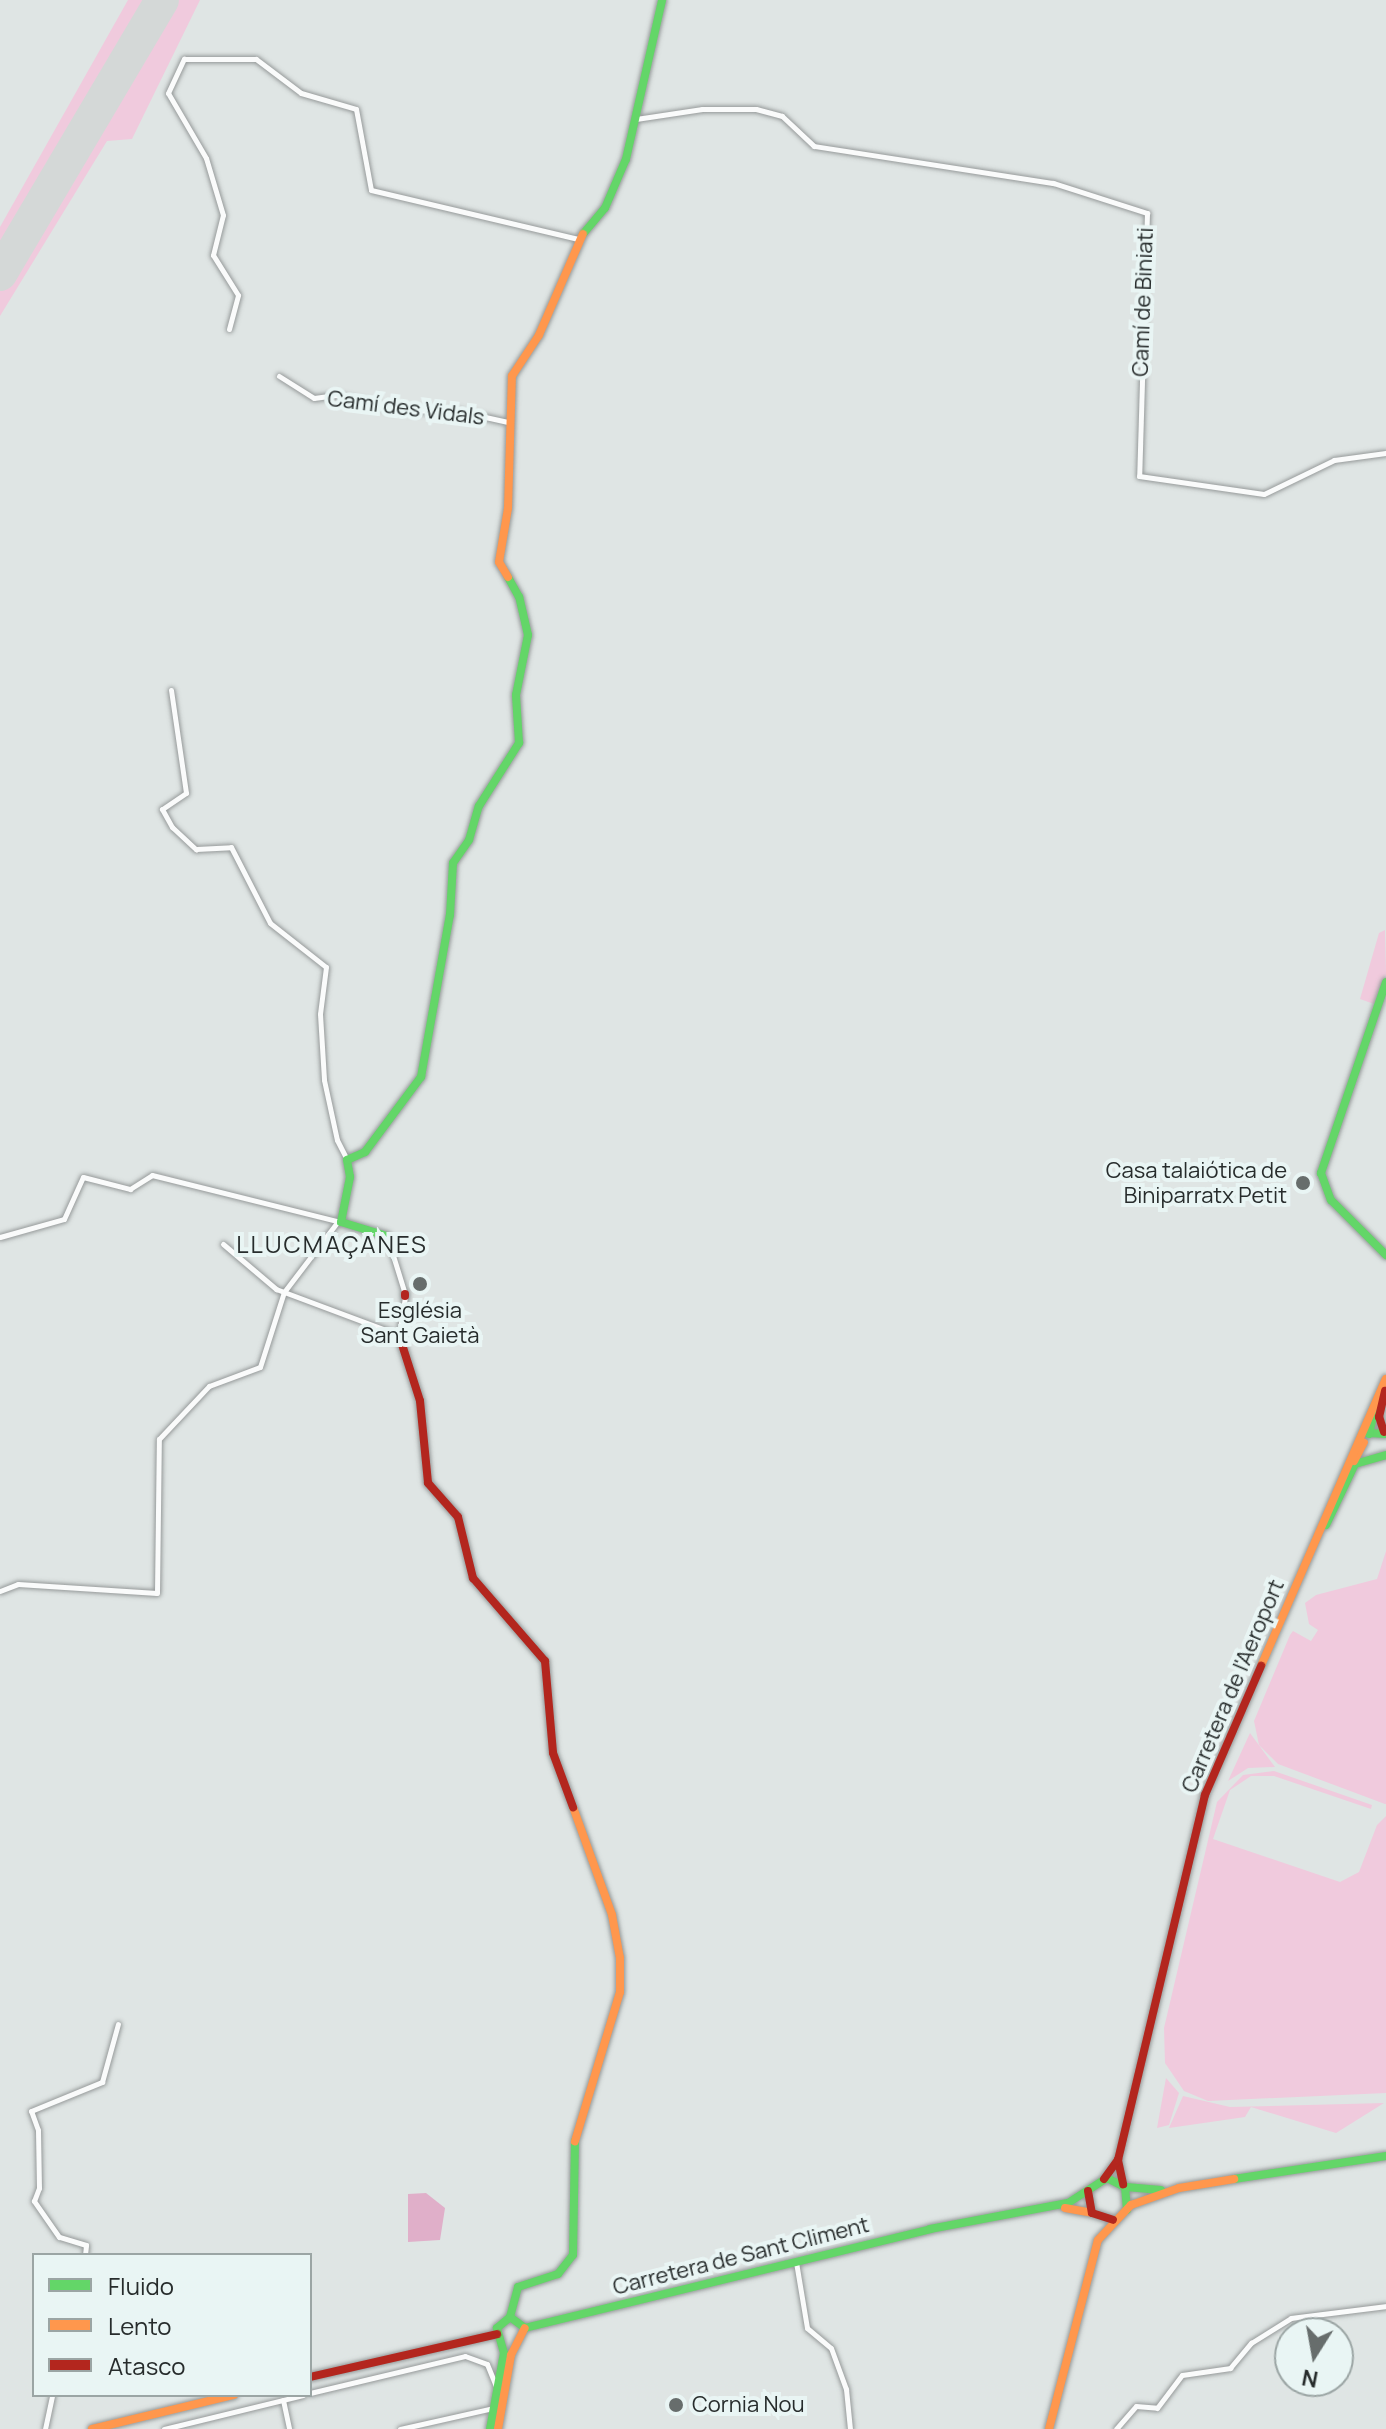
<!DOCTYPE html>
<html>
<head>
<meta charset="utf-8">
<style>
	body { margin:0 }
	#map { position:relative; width:1386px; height:2429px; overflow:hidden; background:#dfe5e4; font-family:Manrope,sans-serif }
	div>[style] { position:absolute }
	.green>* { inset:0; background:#f0cadd }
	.forest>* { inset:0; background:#e0afc9 }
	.runway>* { height:34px; margin:-17px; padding:0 17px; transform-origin:17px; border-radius:17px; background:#d4d8d7 }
	.roads { filter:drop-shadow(0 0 2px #969a9a) drop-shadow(0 0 2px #969a9a) }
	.street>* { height:5px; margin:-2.5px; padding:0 2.5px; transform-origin:2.5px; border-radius:2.5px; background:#fafbfb }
	.fast>* { height:8px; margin:-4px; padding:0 4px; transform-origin:4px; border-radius:4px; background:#63d668 }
	.slow>* { height:8px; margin:-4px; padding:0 4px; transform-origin:4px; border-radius:4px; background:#ff974d }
	.jam>* { height:8px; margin:-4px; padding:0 4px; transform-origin:4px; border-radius:4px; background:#b3261e }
	.dots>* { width:22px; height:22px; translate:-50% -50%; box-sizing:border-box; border:4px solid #e9f5f4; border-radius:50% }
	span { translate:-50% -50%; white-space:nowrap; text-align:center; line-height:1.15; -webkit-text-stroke:8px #e9f5f4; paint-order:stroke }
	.street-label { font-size:22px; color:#272c2c }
	.poi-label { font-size:22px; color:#272c2c }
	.right { translate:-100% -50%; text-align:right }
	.left { translate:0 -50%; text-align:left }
	.neighbourhood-label { font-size:24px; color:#272c2c; letter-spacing:2px }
	.legend { position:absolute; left:32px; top:2253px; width:280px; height:144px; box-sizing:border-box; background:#e9f5f4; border:2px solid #9ba5a4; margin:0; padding:10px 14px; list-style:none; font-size:24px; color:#272c2c }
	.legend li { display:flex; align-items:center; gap:16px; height:40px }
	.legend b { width:40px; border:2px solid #9ba5a4 }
	.north { position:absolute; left:1274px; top:2317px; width:80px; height:80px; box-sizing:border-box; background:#e9f5f4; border:2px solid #9ba5a4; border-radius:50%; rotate:191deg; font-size:22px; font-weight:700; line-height:32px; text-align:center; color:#272c2c }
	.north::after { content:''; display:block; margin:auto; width:28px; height:36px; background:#676d6c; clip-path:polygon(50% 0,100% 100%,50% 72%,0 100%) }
</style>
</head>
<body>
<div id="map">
	<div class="green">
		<i style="clip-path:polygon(128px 0,149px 0,0 254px,0 227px)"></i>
		<i style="clip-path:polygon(171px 0,200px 0,132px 139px,107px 141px,0 316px,0 291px)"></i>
		<i style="clip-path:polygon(1385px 930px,1386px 974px,1374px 1004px,1360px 999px,1379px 933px)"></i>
		<i style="clip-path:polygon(1386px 1551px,1386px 1804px,1385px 1804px,1278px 1764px,1259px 1745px,1254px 1721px,1290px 1635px,1293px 1631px,1311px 1641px,1318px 1630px,1309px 1624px,1305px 1603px,1316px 1595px,1377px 1579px)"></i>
		<i style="clip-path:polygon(1250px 1733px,1275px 1767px,1248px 1768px,1228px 1781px)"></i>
		<i style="clip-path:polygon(1274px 1771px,1372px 1805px,1371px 1809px,1274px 1776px,1251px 1776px,1230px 1790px,1213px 1839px,1340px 1882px,1359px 1872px,1377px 1825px,1386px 1816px,1386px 2093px,1208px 2101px,1184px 2091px,1165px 2063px,1164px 2028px,1217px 1802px,1243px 1775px)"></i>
		<i style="clip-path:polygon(1166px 2078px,1179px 2093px,1169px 2125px,1157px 2128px)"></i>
		<i style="clip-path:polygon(1183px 2096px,1230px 2107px,1384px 2103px,1336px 2133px,1251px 2107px,1245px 2117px,1169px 2128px)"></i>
	</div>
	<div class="forest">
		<i style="clip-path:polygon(426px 2193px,445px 2208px,440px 2240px,408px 2242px,408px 2194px)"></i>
	</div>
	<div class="runway">
		<i style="left:0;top:274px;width:318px;rotate:-59.4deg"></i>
	</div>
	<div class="roads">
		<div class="street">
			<i style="left:636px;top:119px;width:67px;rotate:-8.6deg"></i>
			<i style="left:702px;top:109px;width:54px"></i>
			<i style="left:756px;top:109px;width:27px;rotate:15deg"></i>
			<i style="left:782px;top:116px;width:44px;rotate:43.2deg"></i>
			<i style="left:814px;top:146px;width:242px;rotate:8.8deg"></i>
			<i style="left:1053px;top:183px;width:99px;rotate:17.7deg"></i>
			<i style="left:1147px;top:213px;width:263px;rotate:91.7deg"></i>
			<i style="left:1139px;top:476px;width:126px;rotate:8.2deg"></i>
			<i style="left:1264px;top:494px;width:78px;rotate:-25.9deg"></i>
			<i style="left:1334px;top:460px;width:52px;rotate:-7.7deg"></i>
			<i style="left:229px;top:329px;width:35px;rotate:-75deg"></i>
			<i style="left:238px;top:295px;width:47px;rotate:-122deg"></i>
			<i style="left:213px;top:255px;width:41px;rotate:-76deg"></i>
			<i style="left:223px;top:215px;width:59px;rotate:-106.6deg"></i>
			<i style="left:206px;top:158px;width:75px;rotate:-120.3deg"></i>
			<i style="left:168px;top:93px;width:38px;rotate:-65deg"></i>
			<i style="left:184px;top:59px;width:72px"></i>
			<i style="left:256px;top:59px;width:56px;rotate:37.1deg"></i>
			<i style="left:301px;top:93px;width:57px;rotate:16.2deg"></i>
			<i style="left:356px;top:109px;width:82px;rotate:79.5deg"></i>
			<i style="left:371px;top:190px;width:214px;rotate:13.3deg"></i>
			<i style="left:279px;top:376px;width:41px;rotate:32.2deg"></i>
			<i style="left:314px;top:398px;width:22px;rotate:-8deg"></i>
			<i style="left:336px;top:395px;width:62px;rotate:14deg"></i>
			<i style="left:396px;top:410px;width:62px;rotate:0.9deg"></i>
			<i style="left:458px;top:411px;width:51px;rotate:12.4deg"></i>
			<i style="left:171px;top:690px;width:104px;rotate:81.7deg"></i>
			<i style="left:186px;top:793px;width:29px;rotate:146deg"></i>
			<i style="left:162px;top:809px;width:21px;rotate:61deg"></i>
			<i style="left:172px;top:827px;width:33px;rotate:43deg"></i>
			<i style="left:196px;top:849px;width:35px;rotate:-3deg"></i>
			<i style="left:231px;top:847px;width:85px;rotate:62.8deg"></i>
			<i style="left:270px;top:923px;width:71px;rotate:38.2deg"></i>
			<i style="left:326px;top:967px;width:47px;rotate:97.3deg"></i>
			<i style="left:320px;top:1014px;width:66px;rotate:86.5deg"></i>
			<i style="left:324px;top:1080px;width:61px;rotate:77.8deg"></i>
			<i style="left:337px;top:1140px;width:22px;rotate:63deg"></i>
			<i style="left:387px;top:1236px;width:61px;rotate:72.8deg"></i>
			<i style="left:0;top:1237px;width:66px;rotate:-15.7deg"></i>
			<i style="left:64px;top:1219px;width:46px;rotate:-65.7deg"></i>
			<i style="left:83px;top:1177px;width:49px;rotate:14.3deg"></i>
			<i style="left:130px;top:1189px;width:26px;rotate:-32deg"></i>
			<i style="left:152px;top:1175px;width:194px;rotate:14deg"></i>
			<i style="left:223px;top:1244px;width:70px;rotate:40.3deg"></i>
			<i style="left:276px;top:1289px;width:131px;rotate:20.5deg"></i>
			<i style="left:399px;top:1335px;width:39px;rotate:-81deg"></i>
			<i style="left:0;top:1591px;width:19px;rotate:-21deg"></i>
			<i style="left:18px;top:1584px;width:139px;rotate:3.7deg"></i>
			<i style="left:157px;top:1593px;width:154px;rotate:-89.3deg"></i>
			<i style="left:159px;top:1439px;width:73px;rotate:-46.7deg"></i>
			<i style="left:209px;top:1386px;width:54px;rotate:-20.4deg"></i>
			<i style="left:260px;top:1367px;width:79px;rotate:-72.3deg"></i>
			<i style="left:284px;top:1292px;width:89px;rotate:-52.7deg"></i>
			<i style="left:85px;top:2255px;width:10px;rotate:-84deg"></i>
			<i style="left:86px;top:2245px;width:28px;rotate:-163deg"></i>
			<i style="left:59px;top:2237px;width:44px;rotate:-124.8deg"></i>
			<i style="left:34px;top:2201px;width:14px;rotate:-69deg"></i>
			<i style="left:39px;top:2188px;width:58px;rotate:-91deg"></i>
			<i style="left:38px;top:2130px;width:20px;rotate:-110deg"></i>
			<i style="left:31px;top:2111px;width:77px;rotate:-22.2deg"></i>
			<i style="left:102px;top:2082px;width:60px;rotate:-74.6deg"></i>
			<i style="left:796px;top:2262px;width:67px;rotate:80.5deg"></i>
			<i style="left:807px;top:2328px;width:31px;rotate:40deg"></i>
			<i style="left:831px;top:2348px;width:44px;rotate:69.9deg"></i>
			<i style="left:846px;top:2389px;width:40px;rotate:84.3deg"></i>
			<i style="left:310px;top:2393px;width:159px;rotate:-13.4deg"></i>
			<i style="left:465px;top:2356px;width:23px;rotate:20deg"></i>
			<i style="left:487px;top:2364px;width:24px;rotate:68deg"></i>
			<i style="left:283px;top:2400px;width:30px;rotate:78deg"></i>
			<i style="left:45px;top:2429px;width:35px;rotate:-78deg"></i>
			<i style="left:164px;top:2429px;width:143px;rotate:-13.7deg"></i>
			<i style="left:400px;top:2429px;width:95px;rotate:-12.7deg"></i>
			<i style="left:1116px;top:2429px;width:30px;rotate:-49deg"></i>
			<i style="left:1136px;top:2406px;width:21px;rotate:5deg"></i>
			<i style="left:1157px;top:2408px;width:41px;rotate:-52.9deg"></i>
			<i style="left:1182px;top:2375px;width:49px;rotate:-8.3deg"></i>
			<i style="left:1230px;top:2368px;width:33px;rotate:-50deg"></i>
			<i style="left:1251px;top:2343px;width:47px;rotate:-32deg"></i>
			<i style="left:1291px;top:2318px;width:96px;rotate:-7.2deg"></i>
		</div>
		<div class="fast">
			<i style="left:583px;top:234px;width:34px;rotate:-50deg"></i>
			<i style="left:605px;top:208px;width:53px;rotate:-66.8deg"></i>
			<i style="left:626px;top:159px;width:163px;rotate:-77.2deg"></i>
			<i style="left:1386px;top:982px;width:202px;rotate:108.8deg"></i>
			<i style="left:1321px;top:1173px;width:29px;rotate:70deg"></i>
			<i style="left:1331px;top:1200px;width:78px;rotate:45deg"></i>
			<i style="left:387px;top:1236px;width:48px;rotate:-163.1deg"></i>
			<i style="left:341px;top:1222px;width:46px;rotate:-78.7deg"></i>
			<i style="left:350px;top:1177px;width:17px;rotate:-100deg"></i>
			<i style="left:347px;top:1160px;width:20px;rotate:-24deg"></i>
			<i style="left:365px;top:1152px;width:94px;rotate:-53.3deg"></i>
			<i style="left:421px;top:1077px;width:165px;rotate:-79.9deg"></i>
			<i style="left:450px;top:915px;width:52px;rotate:-86.7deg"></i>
			<i style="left:453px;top:863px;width:28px;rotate:-55deg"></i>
			<i style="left:469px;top:840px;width:35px;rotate:-74deg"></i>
			<i style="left:479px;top:806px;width:75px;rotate:-57.6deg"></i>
			<i style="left:519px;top:743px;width:48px;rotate:-93.6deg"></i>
			<i style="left:516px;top:695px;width:61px;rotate:-78.7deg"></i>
			<i style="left:528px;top:635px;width:39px;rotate:-103deg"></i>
			<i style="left:519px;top:597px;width:23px;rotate:-119deg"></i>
			<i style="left:1369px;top:1433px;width:17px;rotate:3deg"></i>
			<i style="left:1369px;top:1434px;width:23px;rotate:-77deg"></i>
			<i style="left:1326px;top:1525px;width:68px;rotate:-64.6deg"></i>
			<i style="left:1355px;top:1464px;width:32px;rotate:-16deg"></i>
			<i style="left:1234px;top:2179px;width:154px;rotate:-8.6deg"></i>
			<i style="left:1126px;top:2187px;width:35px;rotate:5deg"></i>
			<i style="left:510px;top:2317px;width:31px;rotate:-75deg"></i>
			<i style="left:518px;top:2287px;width:42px;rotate:-18deg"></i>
			<i style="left:558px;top:2274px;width:24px;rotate:-52deg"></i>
			<i style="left:573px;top:2255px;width:114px;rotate:-89deg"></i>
			<i style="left:525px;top:2328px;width:417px;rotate:-13.7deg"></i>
			<i style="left:930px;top:2229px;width:140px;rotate:-10.7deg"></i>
			<i style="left:1068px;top:2203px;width:46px;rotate:-32.7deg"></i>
			<i style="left:1107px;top:2178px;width:20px;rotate:27deg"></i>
			<i style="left:1125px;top:2187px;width:23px;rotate:85deg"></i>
			<i style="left:490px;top:2429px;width:77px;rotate:-79.6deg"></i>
			<i style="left:504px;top:2353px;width:26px;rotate:-106deg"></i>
			<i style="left:497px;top:2328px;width:17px;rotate:-40deg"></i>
			<i style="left:510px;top:2317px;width:19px;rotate:36deg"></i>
		</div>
		<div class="slow">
			<i style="left:508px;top:577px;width:17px;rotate:-121deg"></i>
			<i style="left:499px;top:562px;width:55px;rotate:-80.5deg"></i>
			<i style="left:508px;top:508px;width:132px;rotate:-88.3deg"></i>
			<i style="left:512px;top:376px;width:49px;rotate:-56.6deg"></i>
			<i style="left:539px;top:335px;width:110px;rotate:-66.5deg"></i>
			<i style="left:1354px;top:1461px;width:21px;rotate:-62deg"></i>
			<i style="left:1261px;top:1666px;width:313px;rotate:-66.5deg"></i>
			<i style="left:573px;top:1807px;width:115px;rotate:70.1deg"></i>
			<i style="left:612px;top:1915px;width:44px;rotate:79.5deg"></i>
			<i style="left:620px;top:1958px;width:34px;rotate:90deg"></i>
			<i style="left:620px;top:1992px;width:156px;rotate:106.8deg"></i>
			<i style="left:1065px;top:2208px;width:27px;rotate:10deg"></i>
			<i style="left:92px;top:2429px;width:146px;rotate:-13.5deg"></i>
			<i style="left:498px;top:2429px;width:75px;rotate:-80deg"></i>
			<i style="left:511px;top:2355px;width:30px;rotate:-63deg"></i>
			<i style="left:1049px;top:2429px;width:195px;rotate:-75.5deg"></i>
			<i style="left:1098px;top:2240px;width:48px;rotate:-46.7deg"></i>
			<i style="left:1131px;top:2205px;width:51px;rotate:-19.5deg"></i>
			<i style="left:1179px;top:2188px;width:56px;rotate:-9.3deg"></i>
		</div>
		<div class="jam">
			<i style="left:405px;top:1294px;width:2px;rotate:90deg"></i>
			<i style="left:399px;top:1335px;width:69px;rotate:72.3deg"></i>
			<i style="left:420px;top:1401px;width:82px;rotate:84.4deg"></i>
			<i style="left:428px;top:1483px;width:45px;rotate:48.6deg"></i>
			<i style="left:458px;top:1517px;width:63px;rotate:76.2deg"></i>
			<i style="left:473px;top:1578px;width:110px;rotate:49.1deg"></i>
			<i style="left:545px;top:1661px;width:92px;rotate:85deg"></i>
			<i style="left:553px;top:1753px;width:58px;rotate:69.7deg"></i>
			<i style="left:1384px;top:1432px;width:16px;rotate:-108deg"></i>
			<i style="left:1379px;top:1417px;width:27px;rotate:-77deg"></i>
			<i style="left:1118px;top:2160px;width:25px;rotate:78deg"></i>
			<i style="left:1104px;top:2179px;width:24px;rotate:-54deg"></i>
			<i style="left:1118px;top:2160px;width:375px;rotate:-76.6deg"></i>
			<i style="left:1205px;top:1795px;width:141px;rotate:-66.5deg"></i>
			<i style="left:1088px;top:2191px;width:22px;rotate:80deg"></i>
			<i style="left:1092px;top:2213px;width:22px;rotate:18deg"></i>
			<i style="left:310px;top:2377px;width:192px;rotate:-12.9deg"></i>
		</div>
	</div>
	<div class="dots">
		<i style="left:1303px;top:1183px;background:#676d6c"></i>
		<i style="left:420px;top:1284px;background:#676d6c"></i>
		<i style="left:676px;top:2405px;background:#676d6c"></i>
	</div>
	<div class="street-label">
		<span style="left:1143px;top:302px;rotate:-88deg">Camí de Biniati</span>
		<span style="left:406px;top:408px;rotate:7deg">Camí des Vidals</span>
		<span style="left:1233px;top:1686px;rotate:-67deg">Carretera de l'Aeroport</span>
		<span style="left:741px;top:2256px;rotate:-14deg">Carretera de Sant Climent</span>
	</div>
	<div class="poi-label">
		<span class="right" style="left:1287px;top:1183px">Casa talaiótica de<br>Biniparratx Petit</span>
		<span style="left:420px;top:1323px">Església<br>Sant Gaietà</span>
		<span class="left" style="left:692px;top:2405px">Cornia Nou</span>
	</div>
	<div class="neighbourhood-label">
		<span style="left:332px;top:1244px">LLUCMAÇANES</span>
	</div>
	<ul class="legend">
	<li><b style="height:10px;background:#63d668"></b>Fluido</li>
	<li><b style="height:10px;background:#ff974d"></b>Lento</li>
	<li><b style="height:10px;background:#b3261e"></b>Atasco</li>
	</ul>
	<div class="north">N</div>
</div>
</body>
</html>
